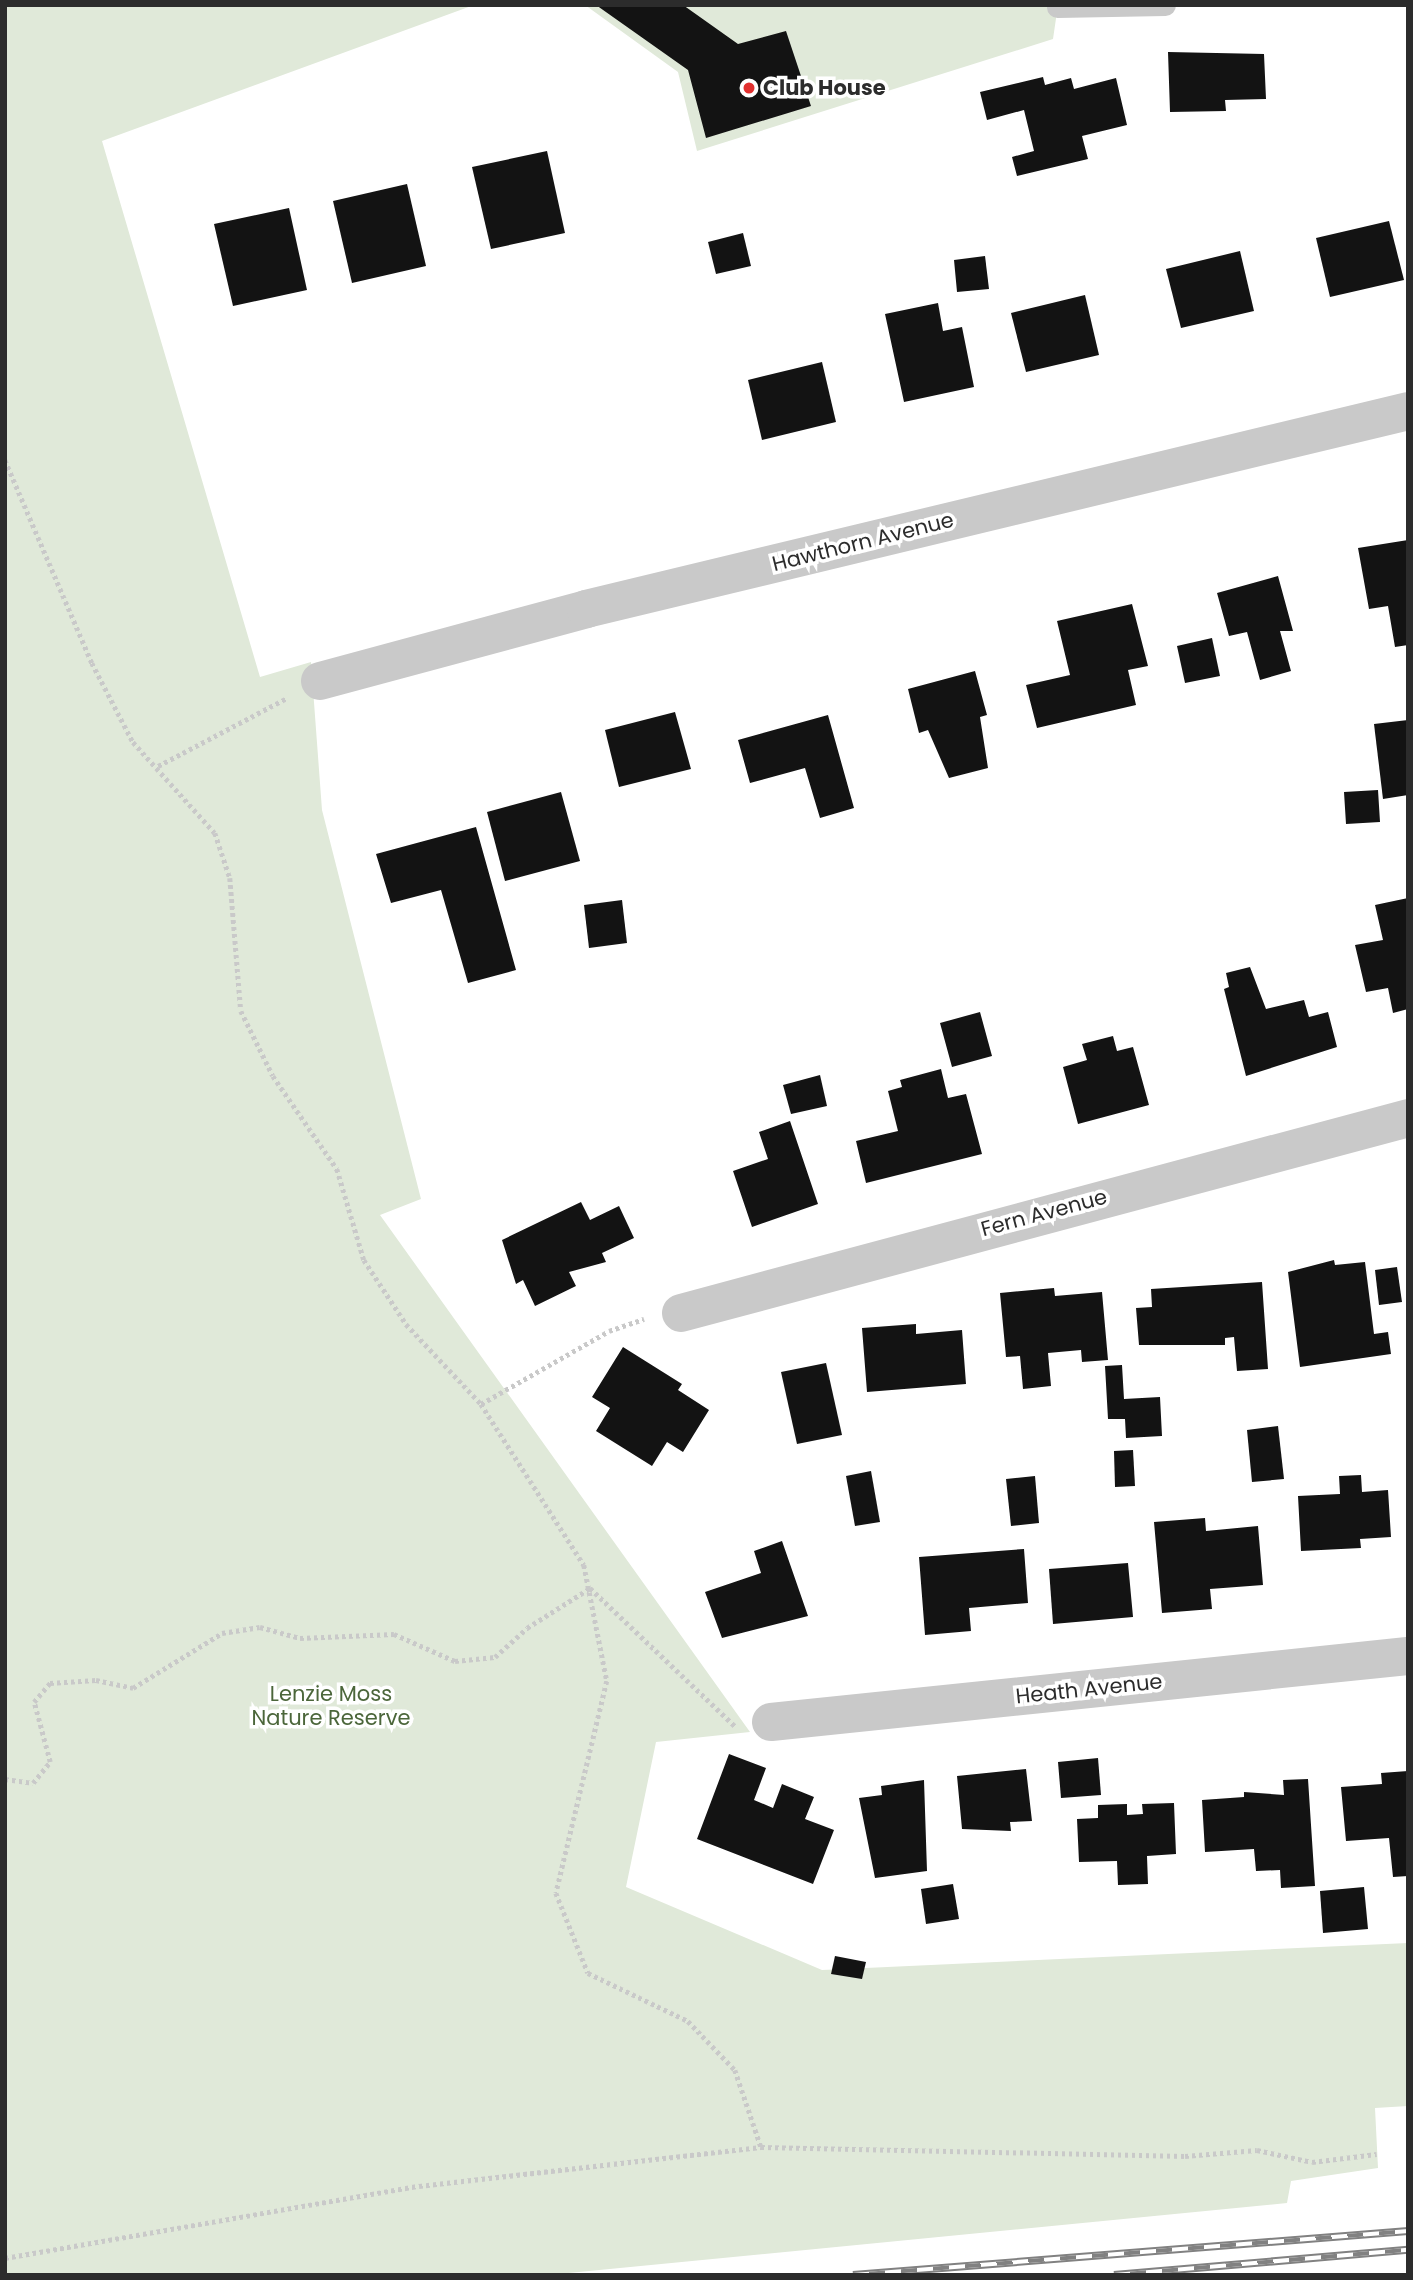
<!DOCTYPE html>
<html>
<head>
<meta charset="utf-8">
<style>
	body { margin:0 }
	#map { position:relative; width:1413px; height:2280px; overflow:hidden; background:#fff; font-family:Poppins,sans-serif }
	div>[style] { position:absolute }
	.green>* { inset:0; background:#e0e9d9 }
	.building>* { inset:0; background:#131313 }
	.path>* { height:4.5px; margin-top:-2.25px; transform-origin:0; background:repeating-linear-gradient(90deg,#c9c9c9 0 3.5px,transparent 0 7px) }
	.service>* { height:21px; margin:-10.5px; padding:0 10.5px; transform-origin:10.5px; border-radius:10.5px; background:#c9c9c9 }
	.minor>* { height:38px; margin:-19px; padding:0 19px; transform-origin:19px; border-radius:19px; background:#c9c9c9 }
	.rail>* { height:8px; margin-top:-4px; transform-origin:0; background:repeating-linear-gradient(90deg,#fff 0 16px,#818181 0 32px); box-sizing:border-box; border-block:2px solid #818181 }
	.dots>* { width:19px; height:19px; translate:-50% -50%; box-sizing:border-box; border:4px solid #fff; border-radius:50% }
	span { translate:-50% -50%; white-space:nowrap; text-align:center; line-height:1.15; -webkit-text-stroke:7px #fff; paint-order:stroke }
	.poi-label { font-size:21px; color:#2c2c2c; font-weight:700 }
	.left { translate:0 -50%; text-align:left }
	.street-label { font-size:21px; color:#2c2c2c }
	.park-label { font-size:21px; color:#4b663a }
	.frame { position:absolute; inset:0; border:7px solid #2c2c2c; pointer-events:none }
</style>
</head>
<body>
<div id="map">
	<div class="green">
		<i style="clip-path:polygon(5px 5px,474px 5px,102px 141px,260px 677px,311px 662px,322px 810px,421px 1199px,380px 1215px,750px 1732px,656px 1742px,626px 1887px,822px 1970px,1408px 1943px,1408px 2106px,1375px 2108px,1378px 2168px,1291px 2181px,1287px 2203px,548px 2275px,5px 2275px)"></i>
		<i style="clip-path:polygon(585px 5px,1058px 5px,1053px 39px,697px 151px,678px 72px)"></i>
	</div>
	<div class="building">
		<i style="clip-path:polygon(596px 5px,683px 5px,738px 44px,786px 31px,811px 106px,706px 138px,688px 70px)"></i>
		<i style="clip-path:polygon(1168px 52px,1264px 54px,1266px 99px,1225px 100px,1226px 111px,1170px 112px)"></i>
		<i style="clip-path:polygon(1043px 77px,1045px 85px,1071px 78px,1074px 89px,1116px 78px,1127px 125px,1082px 136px,1088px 159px,1017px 176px,1012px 157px,1034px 151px,1024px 110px,987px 120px,980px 92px)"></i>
		<i style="clip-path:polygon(547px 151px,565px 233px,491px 249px,472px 167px)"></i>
		<i style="clip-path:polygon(407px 184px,426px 266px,352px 283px,333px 201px)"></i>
		<i style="clip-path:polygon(289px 208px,307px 290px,233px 306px,214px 224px)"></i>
		<i style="clip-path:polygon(1389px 221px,1404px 280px,1330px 297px,1316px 238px)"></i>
		<i style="clip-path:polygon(743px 233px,751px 266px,716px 274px,708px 242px)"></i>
		<i style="clip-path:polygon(1240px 251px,1254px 311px,1181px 328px,1166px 269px)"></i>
		<i style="clip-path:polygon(985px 256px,989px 289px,957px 292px,954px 260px)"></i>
		<i style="clip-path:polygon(1085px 295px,1099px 355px,1026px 372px,1011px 313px)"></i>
		<i style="clip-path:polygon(938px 303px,943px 331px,962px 327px,974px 387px,904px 402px,885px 314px)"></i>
		<i style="clip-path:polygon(822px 362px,836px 422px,762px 440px,748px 380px)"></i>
		<i style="clip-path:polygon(1408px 540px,1408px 645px,1395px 647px,1388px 606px,1369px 609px,1358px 548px)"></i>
		<i style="clip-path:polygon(1278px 576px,1293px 631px,1280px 631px,1291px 671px,1260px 680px,1247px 632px,1229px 636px,1217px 593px)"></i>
		<i style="clip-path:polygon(1132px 604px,1148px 666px,1128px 670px,1136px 705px,1037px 728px,1026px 685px,1070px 675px,1057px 621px)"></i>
		<i style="clip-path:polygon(1212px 638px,1220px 676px,1185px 683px,1177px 646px)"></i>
		<i style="clip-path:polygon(975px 671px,987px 715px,980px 717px,988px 768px,949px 778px,928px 730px,919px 733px,908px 689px)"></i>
		<i style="clip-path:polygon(675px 712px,691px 769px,619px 787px,605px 730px)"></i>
		<i style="clip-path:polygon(828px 715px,854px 808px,820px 818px,805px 768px,750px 783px,738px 740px)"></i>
		<i style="clip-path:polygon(1408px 720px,1408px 795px,1383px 799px,1374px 724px)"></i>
		<i style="clip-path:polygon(1378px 790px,1380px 822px,1346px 824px,1344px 792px)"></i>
		<i style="clip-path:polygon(561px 792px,580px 861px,505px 881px,487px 812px)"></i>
		<i style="clip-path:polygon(476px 827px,516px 970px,468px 983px,441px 890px,391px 903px,376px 854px)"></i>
		<i style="clip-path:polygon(1408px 898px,1408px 1009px,1393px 1013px,1388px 988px,1366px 992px,1355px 945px,1383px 940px,1375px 905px)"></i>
		<i style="clip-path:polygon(622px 900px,627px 943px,589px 948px,584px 905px)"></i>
		<i style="clip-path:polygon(1250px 967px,1266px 1009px,1304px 1000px,1309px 1017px,1328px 1012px,1337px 1047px,1246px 1076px,1224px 989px,1229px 987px,1226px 973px)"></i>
		<i style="clip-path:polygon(980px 1012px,992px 1056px,952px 1067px,940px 1023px)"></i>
		<i style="clip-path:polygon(1113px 1036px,1117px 1051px,1133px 1047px,1149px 1105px,1078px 1124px,1063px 1067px,1087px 1060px,1082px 1044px)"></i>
		<i style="clip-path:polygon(941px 1069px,948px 1098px,966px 1094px,982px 1154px,866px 1183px,856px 1141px,898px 1131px,888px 1091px,902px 1087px,900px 1080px)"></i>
		<i style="clip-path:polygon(820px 1075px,827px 1106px,791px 1114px,783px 1085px)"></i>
		<i style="clip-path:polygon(790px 1121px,818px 1204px,752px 1227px,733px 1171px,768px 1159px,759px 1132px)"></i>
		<i style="clip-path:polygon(581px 1202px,590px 1220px,619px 1206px,634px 1238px,602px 1253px,606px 1262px,569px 1272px,576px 1286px,535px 1306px,523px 1280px,516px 1284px,502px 1240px)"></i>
		<i style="clip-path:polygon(1334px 1260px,1335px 1265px,1365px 1262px,1374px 1334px,1388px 1332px,1391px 1354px,1300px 1367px,1288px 1272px)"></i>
		<i style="clip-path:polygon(1397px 1267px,1402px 1302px,1379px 1305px,1375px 1270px)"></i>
		<i style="clip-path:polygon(1262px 1282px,1268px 1369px,1237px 1371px,1234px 1337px,1225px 1338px,1225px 1345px,1139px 1345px,1136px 1308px,1152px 1307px,1151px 1289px)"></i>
		<i style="clip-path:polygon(1054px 1288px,1055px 1296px,1102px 1292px,1108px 1360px,1082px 1362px,1081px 1350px,1048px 1353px,1051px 1386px,1023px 1389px,1020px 1356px,1006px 1357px,1000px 1293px)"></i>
		<i style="clip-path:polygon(916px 1324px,916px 1334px,962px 1330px,966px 1384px,867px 1392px,862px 1328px)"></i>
		<i style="clip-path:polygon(623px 1347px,682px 1384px,678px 1390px,709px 1410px,683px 1452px,667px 1442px,652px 1466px,596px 1431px,610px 1408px,592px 1397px)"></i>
		<i style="clip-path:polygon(826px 1363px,842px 1435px,797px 1444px,781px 1372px)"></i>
		<i style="clip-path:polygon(1122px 1365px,1124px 1399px,1160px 1397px,1162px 1436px,1126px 1438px,1125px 1419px,1108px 1419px,1105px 1366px)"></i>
		<i style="clip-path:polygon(1278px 1426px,1284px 1479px,1252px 1482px,1247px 1430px)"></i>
		<i style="clip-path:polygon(1133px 1450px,1135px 1486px,1115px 1487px,1114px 1451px)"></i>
		<i style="clip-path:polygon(871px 1471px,880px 1522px,855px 1526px,846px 1476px)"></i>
		<i style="clip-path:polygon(1361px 1475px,1362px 1492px,1388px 1490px,1391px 1537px,1360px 1539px,1361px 1548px,1301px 1551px,1298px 1496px,1340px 1494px,1339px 1476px)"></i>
		<i style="clip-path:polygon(1035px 1476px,1039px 1523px,1011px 1526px,1006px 1479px)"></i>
		<i style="clip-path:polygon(1205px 1518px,1206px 1531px,1258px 1526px,1263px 1585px,1210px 1589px,1212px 1609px,1162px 1613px,1154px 1522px)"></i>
		<i style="clip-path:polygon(782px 1541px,808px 1616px,722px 1638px,705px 1592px,761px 1573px,754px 1551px)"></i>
		<i style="clip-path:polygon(1024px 1549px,1028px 1603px,969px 1608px,971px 1631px,925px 1635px,919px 1557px)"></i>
		<i style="clip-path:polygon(1128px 1563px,1133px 1617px,1053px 1624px,1049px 1569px)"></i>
		<i style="clip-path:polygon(729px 1754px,766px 1768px,754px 1800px,773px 1808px,782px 1784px,814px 1797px,805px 1819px,834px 1830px,813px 1884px,697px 1839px)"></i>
		<i style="clip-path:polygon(1098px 1758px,1101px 1795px,1061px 1798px,1058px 1762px)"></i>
		<i style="clip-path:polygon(1026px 1769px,1032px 1821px,1010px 1822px,1011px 1831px,962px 1829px,957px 1776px)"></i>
		<i style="clip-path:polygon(1408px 1771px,1408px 1876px,1393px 1877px,1389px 1838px,1346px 1841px,1341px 1787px,1382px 1784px,1381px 1773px)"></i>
		<i style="clip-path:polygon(1308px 1779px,1315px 1886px,1281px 1888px,1280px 1870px,1256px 1871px,1254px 1849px,1205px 1852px,1202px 1800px,1244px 1797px,1244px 1792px,1284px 1795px,1283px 1780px)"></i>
		<i style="clip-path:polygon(924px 1780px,927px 1871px,875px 1878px,859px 1798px,882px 1795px,881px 1786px)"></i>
		<i style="clip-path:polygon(1174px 1803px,1176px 1854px,1147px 1856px,1148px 1884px,1118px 1885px,1117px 1861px,1079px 1862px,1077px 1819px,1098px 1818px,1098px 1805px,1127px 1804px,1127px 1815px,1143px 1814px,1142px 1804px)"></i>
		<i style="clip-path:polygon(953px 1884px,959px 1919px,926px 1924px,921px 1889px)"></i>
		<i style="clip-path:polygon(1364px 1887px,1368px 1929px,1323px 1933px,1320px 1891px)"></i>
		<i style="clip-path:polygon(835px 1956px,866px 1962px,862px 1979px,831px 1974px)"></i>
	</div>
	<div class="path">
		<i style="left:5px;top:460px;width:221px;rotate:66.8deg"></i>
		<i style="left:92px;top:663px;width:89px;rotate:62.6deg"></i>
		<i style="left:133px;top:742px;width:122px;rotate:48deg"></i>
		<i style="left:215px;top:833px;width:47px;rotate:71.6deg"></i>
		<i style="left:230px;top:878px;width:133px;rotate:85.3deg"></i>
		<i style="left:241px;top:1011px;width:72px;rotate:63.8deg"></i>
		<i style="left:273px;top:1076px;width:113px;rotate:55.5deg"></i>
		<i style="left:337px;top:1169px;width:95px;rotate:73.5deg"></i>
		<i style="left:364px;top:1260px;width:77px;rotate:56.7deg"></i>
		<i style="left:406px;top:1324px;width:110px;rotate:46.8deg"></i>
		<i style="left:481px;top:1404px;width:191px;rotate:57.4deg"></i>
		<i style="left:584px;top:1565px;width:118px;rotate:78.8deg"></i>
		<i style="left:607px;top:1681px;width:218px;rotate:103.5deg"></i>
		<i style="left:556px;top:1893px;width:86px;rotate:68.2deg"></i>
		<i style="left:588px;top:1973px;width:111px;rotate:25.6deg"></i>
		<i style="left:688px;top:2021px;width:68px;rotate:46.2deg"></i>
		<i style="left:735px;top:2070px;width:81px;rotate:71.3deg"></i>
		<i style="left:158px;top:766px;width:146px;rotate:-27.8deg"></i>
		<i style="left:481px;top:1404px;width:147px;rotate:-29.7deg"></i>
		<i style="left:609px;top:1331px;width:37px;rotate:-19deg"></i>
		<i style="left:5px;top:1779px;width:28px;rotate:8deg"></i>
		<i style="left:33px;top:1783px;width:27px;rotate:-51deg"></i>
		<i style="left:50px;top:1762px;width:62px;rotate:-104.9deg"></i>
		<i style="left:34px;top:1702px;width:25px;rotate:-50deg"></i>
		<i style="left:50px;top:1683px;width:46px;rotate:-3.7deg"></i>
		<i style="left:96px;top:1680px;width:38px;rotate:12deg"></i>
		<i style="left:133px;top:1688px;width:105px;rotate:-31.7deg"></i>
		<i style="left:222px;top:1633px;width:38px;rotate:-9deg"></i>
		<i style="left:260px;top:1627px;width:41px;rotate:15.4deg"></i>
		<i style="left:300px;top:1638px;width:94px;rotate:-2.4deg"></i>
		<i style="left:394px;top:1634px;width:67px;rotate:23.9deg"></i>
		<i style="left:455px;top:1661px;width:40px;rotate:-5.7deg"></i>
		<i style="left:495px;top:1657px;width:43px;rotate:-42.2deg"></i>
		<i style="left:527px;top:1628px;width:75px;rotate:-32.4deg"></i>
		<i style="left:590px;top:1588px;width:200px;rotate:43.6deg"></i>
		<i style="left:5px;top:2258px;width:420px;rotate:-9.9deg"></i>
		<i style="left:419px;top:2186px;width:344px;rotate:-6.5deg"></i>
		<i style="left:761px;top:2147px;width:424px;rotate:1.2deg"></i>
		<i style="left:1185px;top:2156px;width:72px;rotate:-4.8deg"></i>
		<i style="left:1257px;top:2150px;width:56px;rotate:12.3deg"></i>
		<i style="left:1312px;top:2162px;width:65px;rotate:-7deg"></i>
	</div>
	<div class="service">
		<i style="left:1057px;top:7px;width:108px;rotate:-1.1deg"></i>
	</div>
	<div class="minor">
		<i style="left:320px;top:681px;width:276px;rotate:-15.1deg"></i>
		<i style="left:586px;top:609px;width:846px;rotate:-13.54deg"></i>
		<i style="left:681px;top:1313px;width:753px;rotate:-15.01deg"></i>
		<i style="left:771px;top:1722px;width:640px;rotate:-5.92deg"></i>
	</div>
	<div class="rail">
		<i style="left:853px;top:2275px;width:557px;rotate:-4.53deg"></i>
		<i style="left:1114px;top:2275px;width:295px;rotate:-4.9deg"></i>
	</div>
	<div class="dots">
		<i style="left:749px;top:88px;background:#e1302f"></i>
	</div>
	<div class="poi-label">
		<span class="left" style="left:763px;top:88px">Club House</span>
	</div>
	<div class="street-label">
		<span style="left:863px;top:542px;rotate:-14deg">Hawthorn Avenue</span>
		<span style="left:1044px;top:1213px;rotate:-15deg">Fern Avenue</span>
		<span style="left:1089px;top:1689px;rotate:-6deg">Heath Avenue</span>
	</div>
	<div class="park-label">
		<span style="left:331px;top:1706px">Lenzie Moss<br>Nature Reserve</span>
	</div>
	<div class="frame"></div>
</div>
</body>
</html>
